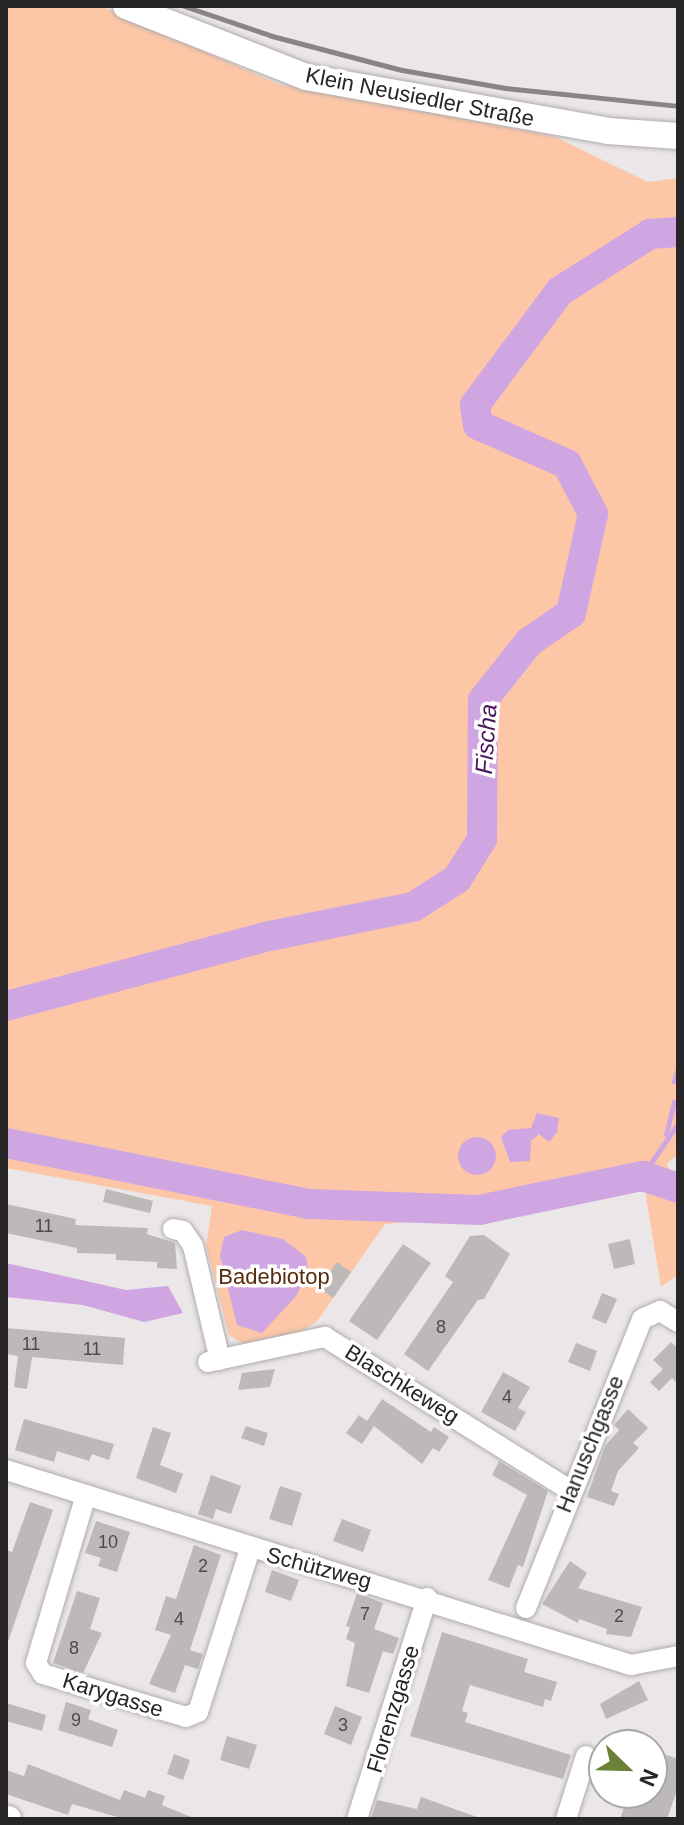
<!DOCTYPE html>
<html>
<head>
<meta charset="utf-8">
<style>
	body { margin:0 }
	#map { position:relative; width:684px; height:1825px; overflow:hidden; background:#ebe6e7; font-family:Arial,sans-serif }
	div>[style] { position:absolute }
	.green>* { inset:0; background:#fdc7a7 }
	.water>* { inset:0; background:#cfa6e2 }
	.round { border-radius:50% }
	.stream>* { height:5px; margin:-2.5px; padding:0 2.5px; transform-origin:2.5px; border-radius:2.5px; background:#cfa6e2 }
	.river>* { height:30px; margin:-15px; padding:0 15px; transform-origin:15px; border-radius:15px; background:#cfa6e2 }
	.building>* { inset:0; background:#beb9b9 }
	.roads { filter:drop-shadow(0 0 2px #b0acad) drop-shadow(0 0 2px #b0acad) }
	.minor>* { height:20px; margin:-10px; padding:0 10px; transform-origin:10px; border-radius:10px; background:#fff }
	.major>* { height:26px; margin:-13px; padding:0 13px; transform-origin:13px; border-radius:13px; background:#fff }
	.rail>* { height:5px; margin:-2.5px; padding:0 2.5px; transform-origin:2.5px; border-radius:2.5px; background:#898586 }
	span { translate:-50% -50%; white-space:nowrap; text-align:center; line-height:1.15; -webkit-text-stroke:7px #fff; paint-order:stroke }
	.number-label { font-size:18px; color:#4d4a4a }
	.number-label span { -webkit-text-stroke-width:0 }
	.street-label { font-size:22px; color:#272525 }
	.park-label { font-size:22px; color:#572c0f }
	.water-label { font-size:24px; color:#48155b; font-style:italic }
	.frame { position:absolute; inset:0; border:8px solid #272525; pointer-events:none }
	.north { position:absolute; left:588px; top:1729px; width:80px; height:80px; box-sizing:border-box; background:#fff; border:2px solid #a9a8a8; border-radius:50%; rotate:113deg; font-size:22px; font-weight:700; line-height:32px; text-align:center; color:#272525 }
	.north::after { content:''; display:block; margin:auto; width:28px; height:36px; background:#698235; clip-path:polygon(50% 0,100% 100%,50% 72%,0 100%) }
</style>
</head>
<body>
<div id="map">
	<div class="green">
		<i style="clip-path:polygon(6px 6px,101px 6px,278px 84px,553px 136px,648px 182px,678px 178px,678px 1155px,667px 1163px,678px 1199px,678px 1275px,661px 1287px,644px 1185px,469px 1218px,385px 1224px,318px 1320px,298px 1335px,245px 1345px,229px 1335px,206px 1246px,212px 1206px,6px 1168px)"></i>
	</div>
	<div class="water">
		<i style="clip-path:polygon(537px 1113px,559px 1118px,557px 1132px,549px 1142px,539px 1134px,531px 1141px,530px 1161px,510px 1162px,501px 1137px,508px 1130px,531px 1128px)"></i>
		<i class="round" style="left:458px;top:1137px;width:38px;height:38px"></i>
		<i style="clip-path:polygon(242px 1230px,283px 1239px,306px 1257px,308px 1270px,297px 1295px,262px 1333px,237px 1325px,220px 1256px,224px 1237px)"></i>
		<i style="clip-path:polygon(6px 1263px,126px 1290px,168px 1286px,183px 1313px,144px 1322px,83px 1305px,6px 1297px)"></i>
	</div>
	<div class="stream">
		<i style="left:674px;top:1081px;width:13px;rotate:-72deg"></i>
		<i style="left:666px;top:1134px;width:33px;rotate:-76deg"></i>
		<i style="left:642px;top:1176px;width:64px;rotate:-55.8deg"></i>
	</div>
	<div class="river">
		<i style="left:6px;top:1006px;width:273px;rotate:-14.9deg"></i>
		<i style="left:270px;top:936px;width:146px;rotate:-11.5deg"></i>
		<i style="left:413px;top:907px;width:52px;rotate:-32.5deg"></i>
		<i style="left:457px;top:879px;width:47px;rotate:-58deg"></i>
		<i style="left:482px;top:839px;width:139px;rotate:-89.6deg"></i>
		<i style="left:483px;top:700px;width:74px;rotate:-51.6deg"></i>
		<i style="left:529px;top:642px;width:51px;rotate:-34.6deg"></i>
		<i style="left:571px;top:613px;width:101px;rotate:-77.5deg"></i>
		<i style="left:593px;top:514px;width:56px;rotate:-117.5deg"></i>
		<i style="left:567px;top:464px;width:97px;rotate:-156.3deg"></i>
		<i style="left:478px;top:425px;width:20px;rotate:-99deg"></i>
		<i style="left:475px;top:405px;width:142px;rotate:-53.3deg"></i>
		<i style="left:560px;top:291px;width:107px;rotate:-32.3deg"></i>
		<i style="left:650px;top:234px;width:28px;rotate:-4deg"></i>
		<i style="left:6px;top:1143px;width:309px;rotate:11.4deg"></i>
		<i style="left:309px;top:1204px;width:170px;rotate:2deg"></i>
		<i style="left:479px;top:1210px;width:167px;rotate:-11.8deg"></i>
		<i style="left:642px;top:1176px;width:38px;rotate:18deg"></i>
	</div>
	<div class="building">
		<i style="clip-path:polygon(106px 1189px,153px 1201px,150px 1213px,103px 1202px)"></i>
		<i style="clip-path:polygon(6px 1204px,76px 1219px,75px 1225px,148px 1228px,147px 1234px,175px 1243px,177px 1269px,157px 1268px,157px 1262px,116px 1260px,116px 1254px,77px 1253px,77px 1248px,6px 1233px)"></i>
		<i style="clip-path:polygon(484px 1235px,510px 1254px,484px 1299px,478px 1300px,428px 1371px,404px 1354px,453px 1282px,445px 1276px,470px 1236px)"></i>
		<i style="clip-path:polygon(630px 1239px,635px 1264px,614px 1269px,608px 1244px)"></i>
		<i style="clip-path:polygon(403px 1244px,431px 1263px,377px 1340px,349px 1321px)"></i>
		<i style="clip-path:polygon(337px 1262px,351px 1272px,333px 1298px,319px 1288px)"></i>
		<i style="clip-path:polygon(602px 1293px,617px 1299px,606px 1324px,592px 1318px)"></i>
		<i style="clip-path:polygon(6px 1328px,125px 1338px,123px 1365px,32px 1357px,27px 1389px,14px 1387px,18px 1356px,6px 1354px)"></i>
		<i style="clip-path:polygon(671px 1342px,678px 1348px,678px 1384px,672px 1378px,659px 1391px,650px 1382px,663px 1369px,653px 1360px)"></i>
		<i style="clip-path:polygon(576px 1343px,597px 1351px,590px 1371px,568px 1362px)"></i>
		<i style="clip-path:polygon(275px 1369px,270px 1387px,238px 1390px,242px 1373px)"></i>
		<i style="clip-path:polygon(503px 1372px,530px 1387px,518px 1408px,526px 1412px,515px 1431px,481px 1412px)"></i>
		<i style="clip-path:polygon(382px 1399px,431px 1432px,434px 1427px,449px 1437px,439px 1452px,433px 1448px,422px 1464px,374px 1426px,362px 1444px,346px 1433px,359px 1415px,367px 1421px)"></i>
		<i style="clip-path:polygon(628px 1409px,648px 1428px,633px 1443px,639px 1448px,618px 1471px,611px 1491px,619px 1494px,614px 1506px,587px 1497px,605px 1446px,619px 1430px,614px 1425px)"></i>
		<i style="clip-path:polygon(24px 1419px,114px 1444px,109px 1460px,92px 1454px,89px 1461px,57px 1451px,54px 1462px,15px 1450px)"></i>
		<i style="clip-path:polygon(246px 1426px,268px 1433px,264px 1446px,241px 1438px)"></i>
		<i style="clip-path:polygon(153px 1427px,171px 1433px,160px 1465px,183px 1474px,176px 1493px,136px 1478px)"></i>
		<i style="clip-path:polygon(499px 1461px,548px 1491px,523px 1567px,518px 1565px,509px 1588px,488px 1580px,527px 1495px,492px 1475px)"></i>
		<i style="clip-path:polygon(211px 1475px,241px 1486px,231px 1514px,216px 1509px,213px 1519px,198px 1514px)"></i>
		<i style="clip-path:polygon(280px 1486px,302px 1493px,292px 1526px,269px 1519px)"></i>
		<i style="clip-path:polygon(30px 1502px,53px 1510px,8px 1642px,6px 1550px,12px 1552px)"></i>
		<i style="clip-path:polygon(342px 1519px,371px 1530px,363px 1552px,333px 1541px)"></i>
		<i style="clip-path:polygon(96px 1521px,130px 1532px,117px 1572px,98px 1566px,101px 1558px,85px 1553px)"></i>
		<i style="clip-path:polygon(194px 1545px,221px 1555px,190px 1650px,203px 1654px,198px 1669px,185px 1665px,175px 1693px,149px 1684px,171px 1635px,155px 1630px,166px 1596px,176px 1599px)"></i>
		<i style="clip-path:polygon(570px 1561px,587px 1573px,578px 1588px,642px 1607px,631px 1637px,606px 1634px,607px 1629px,579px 1619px,578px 1623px,542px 1604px)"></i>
		<i style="clip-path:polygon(272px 1570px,299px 1580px,291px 1601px,265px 1592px)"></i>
		<i style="clip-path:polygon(77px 1591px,100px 1598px,90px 1629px,102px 1633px,83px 1673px,53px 1663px)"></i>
		<i style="clip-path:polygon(357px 1593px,383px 1603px,374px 1629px,399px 1638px,393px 1654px,383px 1651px,369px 1693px,346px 1686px,355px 1643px,346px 1639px,350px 1627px,346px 1626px)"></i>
		<i style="clip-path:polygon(442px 1632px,528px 1659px,524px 1672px,557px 1682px,551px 1701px,545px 1699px,543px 1707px,470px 1685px,462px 1711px,468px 1713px,465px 1722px,571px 1755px,563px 1779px,410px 1736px)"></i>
		<i style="clip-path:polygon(639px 1681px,648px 1700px,606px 1719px,600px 1704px)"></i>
		<i style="clip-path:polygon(66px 1702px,91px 1710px,88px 1719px,118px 1730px,112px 1747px,58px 1730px)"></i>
		<i style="clip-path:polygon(6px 1703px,46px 1715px,42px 1731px,6px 1721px)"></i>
		<i style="clip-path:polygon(335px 1706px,362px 1717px,351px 1745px,324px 1734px)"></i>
		<i style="clip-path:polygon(227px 1736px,257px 1745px,249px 1769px,220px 1760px)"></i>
		<i style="clip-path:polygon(652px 1750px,678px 1759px,678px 1787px,667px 1819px,620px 1819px,629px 1793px,652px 1793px)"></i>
		<i style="clip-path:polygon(174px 1754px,190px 1760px,183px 1780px,167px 1774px)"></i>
		<i style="clip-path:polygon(28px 1764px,120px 1800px,124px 1790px,145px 1798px,148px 1790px,165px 1796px,162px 1805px,196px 1819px,124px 1819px,72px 1804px,68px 1815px,6px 1794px,6px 1770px,24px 1776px)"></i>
		<i style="clip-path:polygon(421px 1797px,477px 1817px,477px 1819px,371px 1819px,377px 1800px,417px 1809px)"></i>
	</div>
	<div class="roads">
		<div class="minor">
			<i style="left:173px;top:1229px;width:10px;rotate:11deg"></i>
			<i style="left:183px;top:1231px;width:18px;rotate:56deg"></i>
			<i style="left:193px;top:1246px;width:117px;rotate:76.7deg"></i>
			<i style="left:208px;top:1362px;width:120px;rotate:-12.1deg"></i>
			<i style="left:325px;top:1337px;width:289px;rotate:32deg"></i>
			<i style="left:6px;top:1470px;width:655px;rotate:17.33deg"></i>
			<i style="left:631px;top:1665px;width:48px;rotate:-10.8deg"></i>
			<i style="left:86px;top:1495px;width:175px;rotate:106.6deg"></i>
			<i style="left:36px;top:1663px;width:13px;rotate:58deg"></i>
			<i style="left:43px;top:1674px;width:149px;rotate:16.7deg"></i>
			<i style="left:186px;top:1717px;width:13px;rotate:-23deg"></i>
			<i style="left:198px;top:1712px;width:171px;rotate:-72.3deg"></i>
			<i style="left:526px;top:1608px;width:311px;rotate:-68.1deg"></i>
			<i style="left:642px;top:1319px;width:20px;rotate:-24deg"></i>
			<i style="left:660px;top:1311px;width:21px;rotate:31deg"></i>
			<i style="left:357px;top:1819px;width:232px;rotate:-72.4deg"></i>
			<i style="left:566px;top:1819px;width:66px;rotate:-72.4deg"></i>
		</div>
		<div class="major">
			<i style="left:126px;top:6px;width:193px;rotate:21.5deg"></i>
			<i style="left:306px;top:77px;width:307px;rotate:10.1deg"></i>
			<i style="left:608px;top:131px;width:70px;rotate:4.1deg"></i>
			<i style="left:6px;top:1819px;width:2px"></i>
		</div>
	</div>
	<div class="rail">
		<i style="left:184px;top:6px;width:93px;rotate:18.8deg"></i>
		<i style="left:272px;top:36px;width:134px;rotate:14.7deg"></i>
		<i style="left:402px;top:70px;width:105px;rotate:9.9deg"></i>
		<i style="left:505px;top:88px;width:174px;rotate:5.9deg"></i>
	</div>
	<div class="number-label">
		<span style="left:44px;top:1226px">11</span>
		<span style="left:441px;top:1327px">8</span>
		<span style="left:31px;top:1344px">11</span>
		<span style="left:92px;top:1349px">11</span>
		<span style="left:507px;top:1397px">4</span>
		<span style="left:108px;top:1542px">10</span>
		<span style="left:203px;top:1566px">2</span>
		<span style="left:365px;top:1614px">7</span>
		<span style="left:619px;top:1616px">2</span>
		<span style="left:179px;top:1619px">4</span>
		<span style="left:74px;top:1648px">8</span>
		<span style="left:76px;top:1720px">9</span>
		<span style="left:343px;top:1725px">3</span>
	</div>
	<div class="street-label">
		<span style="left:420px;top:97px;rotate:11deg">Klein Neusiedler Straße</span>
		<span style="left:402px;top:1384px;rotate:32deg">Blaschkeweg</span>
		<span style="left:590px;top:1444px;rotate:-68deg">Hanuschgasse</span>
		<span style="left:319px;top:1568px;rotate:15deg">Schützweg</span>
		<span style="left:113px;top:1695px;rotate:17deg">Karygasse</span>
		<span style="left:393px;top:1709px;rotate:-73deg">Florenzgasse</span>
	</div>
	<div class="park-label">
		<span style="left:274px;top:1277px">Badebiotop</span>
	</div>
	<div class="water-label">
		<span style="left:486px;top:739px;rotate:-86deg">Fischa</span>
	</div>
	<div class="frame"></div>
	<div class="north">N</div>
</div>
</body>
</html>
